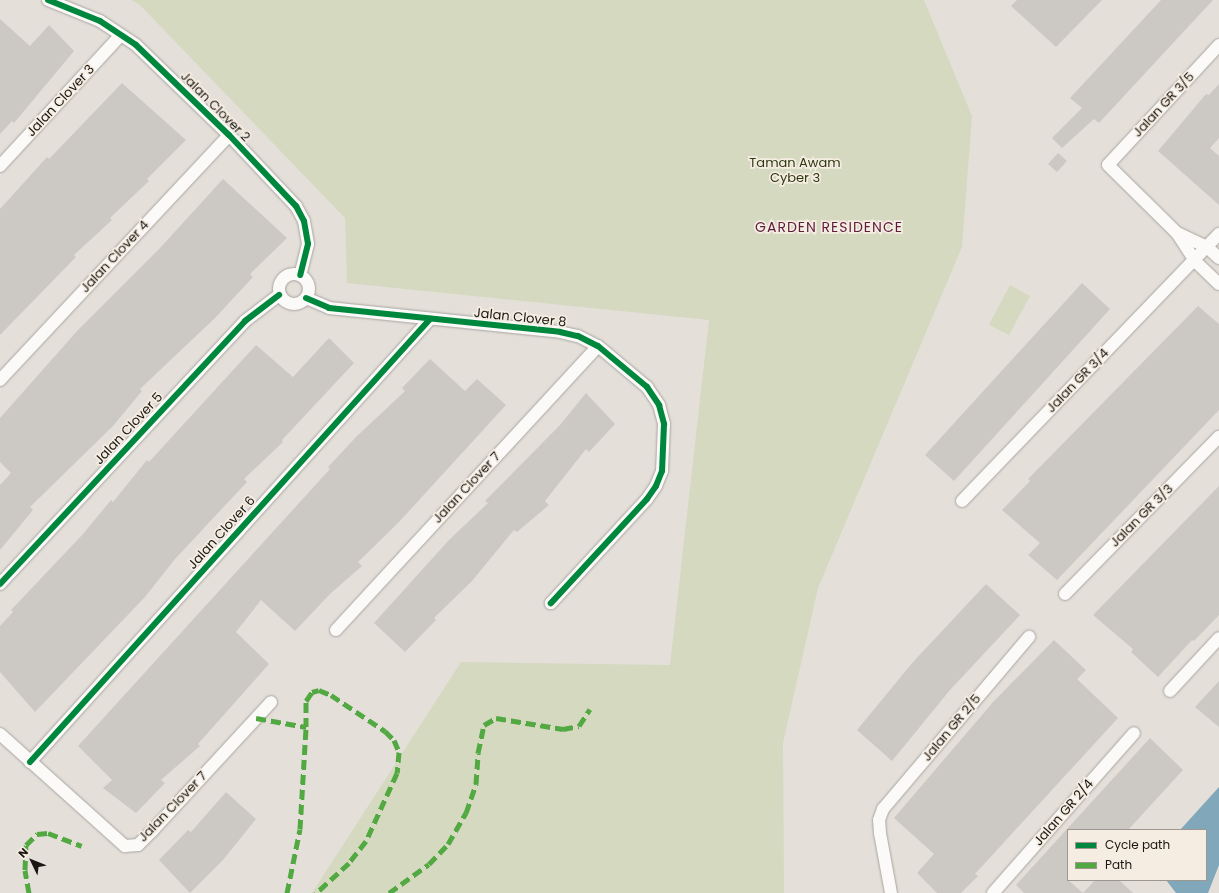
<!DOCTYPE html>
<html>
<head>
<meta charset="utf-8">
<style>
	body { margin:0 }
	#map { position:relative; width:1219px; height:893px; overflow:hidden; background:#e4dfd9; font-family:Poppins,sans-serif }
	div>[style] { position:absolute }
	.green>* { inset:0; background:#d5d9c0 }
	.water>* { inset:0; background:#81a8ba }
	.building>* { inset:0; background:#ccc9c4 }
	.roads { filter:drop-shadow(0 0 1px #a9a5a0) drop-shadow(0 0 1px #a9a5a0) }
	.street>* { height:12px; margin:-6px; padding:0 6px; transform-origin:6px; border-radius:6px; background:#fbfaf9 }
	.street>.ring { margin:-6px; padding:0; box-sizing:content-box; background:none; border:12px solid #fbfaf9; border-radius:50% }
	.quiet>* { height:5px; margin-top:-2.5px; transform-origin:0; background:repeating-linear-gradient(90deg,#52a942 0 10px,transparent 0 15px) }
	.cycleway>* { height:6px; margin:-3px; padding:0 3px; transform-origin:3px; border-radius:3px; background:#00873e }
	span { translate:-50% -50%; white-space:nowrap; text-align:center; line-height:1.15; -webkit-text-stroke:3.5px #f5ede2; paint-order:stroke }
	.street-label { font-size:13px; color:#1a1713 }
	.park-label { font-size:13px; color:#2f3810 }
	.neighbourhood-label { font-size:14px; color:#5e1d3b; letter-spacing:1px }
	.legend { position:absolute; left:1067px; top:829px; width:140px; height:52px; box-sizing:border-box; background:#f5ede2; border:1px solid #9d978f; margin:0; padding:5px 7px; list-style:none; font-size:12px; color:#1a1713 }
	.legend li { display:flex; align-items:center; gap:8px; height:20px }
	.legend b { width:20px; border:1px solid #9d978f }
	.north { position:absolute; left:12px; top:841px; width:40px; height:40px; -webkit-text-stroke:3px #f5ede2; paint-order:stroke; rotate:313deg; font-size:11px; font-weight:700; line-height:16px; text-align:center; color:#1a1713 }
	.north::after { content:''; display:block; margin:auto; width:14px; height:18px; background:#1a1713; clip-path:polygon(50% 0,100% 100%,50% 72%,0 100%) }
</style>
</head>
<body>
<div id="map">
	<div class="green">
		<i style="clip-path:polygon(131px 0,924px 0,972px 116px,962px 247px,818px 588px,783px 743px,784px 893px,312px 893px,461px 662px,670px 665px,709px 320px,347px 283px,345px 218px,139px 4px)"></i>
		<i style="clip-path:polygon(1010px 285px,1030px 296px,1009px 335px,989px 325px)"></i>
	</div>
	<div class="water">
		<i style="clip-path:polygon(1219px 787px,1219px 865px,1208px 893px,1176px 893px,1166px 880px,1206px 880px,1206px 830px,1180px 830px)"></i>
	</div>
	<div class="building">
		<i style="clip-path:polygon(1017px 0,1102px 0,1056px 47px,1011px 6px)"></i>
		<i style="clip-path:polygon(1161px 0,1213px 0,1099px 123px,1094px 119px,1062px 148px,1052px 138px,1082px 108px,1070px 98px)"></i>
		<i style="clip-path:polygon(0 19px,30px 46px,49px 25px,74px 51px,14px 123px,12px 121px,0 134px)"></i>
		<i style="clip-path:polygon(122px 83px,186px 140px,147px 179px,149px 181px,110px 218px,112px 220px,74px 255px,76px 257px,0 335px,0 209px,47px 157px,49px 159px)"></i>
		<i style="clip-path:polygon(1219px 84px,1219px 138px,1210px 148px,1219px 156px,1219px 205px,1158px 151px,1206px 94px,1209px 95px)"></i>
		<i style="clip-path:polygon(1058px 153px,1067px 161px,1057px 172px,1048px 164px)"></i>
		<i style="clip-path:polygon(223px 179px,287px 238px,250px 274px,253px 277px,215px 318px,140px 389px,142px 391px,113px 426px,30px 507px,33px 510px,0 550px,0 485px,11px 473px,0 462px,0 418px,78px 330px,160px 248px)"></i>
		<i style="clip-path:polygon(1082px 283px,1110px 309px,954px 481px,925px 455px)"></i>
		<i style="clip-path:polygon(1198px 306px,1219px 324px,1219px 410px,1057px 580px,1028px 555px,1040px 543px,1002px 510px,1030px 481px,1028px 479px)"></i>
		<i style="clip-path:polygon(329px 338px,354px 363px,282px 440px,283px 442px,244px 479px,247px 482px,175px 559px,145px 597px,35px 712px,0 672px,0 626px,13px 612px,11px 610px,83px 534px,111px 500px,113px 502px,147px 460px,149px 462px,256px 345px,293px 377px)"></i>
		<i style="clip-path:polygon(430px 359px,465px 391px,477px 379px,506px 405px,399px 522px,358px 562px,362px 566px,331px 593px,295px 631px,261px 600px,236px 632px,269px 664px,198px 744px,200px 746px,161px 780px,165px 783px,136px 813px,103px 788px,112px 780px,78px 746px,330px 469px,328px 467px,356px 437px,405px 391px,402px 388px)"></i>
		<i style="clip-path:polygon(586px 393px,615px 424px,589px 452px,586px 449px,545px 501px,549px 505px,517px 532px,514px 530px,472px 581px,434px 618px,436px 620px,405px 652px,374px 623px,449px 540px,488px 503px,485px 501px,560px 425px)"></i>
		<i style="clip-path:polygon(1219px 486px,1219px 615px,1194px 641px,1192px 640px,1158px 677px,1131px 652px,1133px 649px,1093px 615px)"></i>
		<i style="clip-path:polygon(986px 584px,1020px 615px,950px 690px,892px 761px,857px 730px,913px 662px)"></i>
		<i style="clip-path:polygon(1054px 640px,1086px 670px,1077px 679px,1118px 718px,975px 874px,978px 876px,961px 893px,937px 893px,917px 873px,934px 854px,894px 818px,994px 701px)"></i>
		<i style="clip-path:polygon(1219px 681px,1219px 727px,1195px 707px)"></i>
		<i style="clip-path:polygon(1150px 738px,1183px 770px,1128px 830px,1068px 830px,1068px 880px,1083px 893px,1095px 880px,1119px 880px,1133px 893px,1024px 893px,1016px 885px)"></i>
		<i style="clip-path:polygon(226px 792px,256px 819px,223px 860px,190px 893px,159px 860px,188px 830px,191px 832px)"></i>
	</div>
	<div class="roads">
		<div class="street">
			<i style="left:48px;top:0;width:56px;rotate:22deg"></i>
			<i style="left:100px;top:21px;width:43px;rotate:33.7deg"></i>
			<i style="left:136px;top:45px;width:129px;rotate:44.1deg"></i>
			<i style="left:229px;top:135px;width:98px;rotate:46.7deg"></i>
			<i style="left:296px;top:206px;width:17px;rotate:62deg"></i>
			<i style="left:304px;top:221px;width:23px;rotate:80deg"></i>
			<i style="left:308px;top:244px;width:32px;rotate:104deg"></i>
			<i style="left:1219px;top:45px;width:163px;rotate:132.8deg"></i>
			<i style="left:1108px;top:165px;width:97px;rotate:44.6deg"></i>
			<i style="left:1177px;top:233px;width:33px;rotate:57deg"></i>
			<i style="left:1195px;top:261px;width:33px;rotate:44deg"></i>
			<i style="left:0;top:166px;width:178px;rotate:-47.3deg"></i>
			<i style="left:1177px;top:233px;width:33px;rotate:25deg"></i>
			<i style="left:1207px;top:247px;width:16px;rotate:43deg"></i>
			<i class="ring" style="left:279px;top:274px;width:18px;height:18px"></i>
			<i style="left:306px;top:298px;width:25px;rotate:23deg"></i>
			<i style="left:329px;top:308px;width:232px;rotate:5.9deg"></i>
			<i style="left:560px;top:332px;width:18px;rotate:13deg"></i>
			<i style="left:578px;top:336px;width:22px;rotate:27deg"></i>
			<i style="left:598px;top:346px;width:64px;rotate:39.9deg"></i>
			<i style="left:647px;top:387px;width:22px;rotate:56deg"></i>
			<i style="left:659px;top:405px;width:20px;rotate:75deg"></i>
			<i style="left:664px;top:424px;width:47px;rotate:92.4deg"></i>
			<i style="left:662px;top:471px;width:16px;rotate:112deg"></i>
			<i style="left:656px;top:486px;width:16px;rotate:125deg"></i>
			<i style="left:647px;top:499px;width:142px;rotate:132.7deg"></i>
			<i style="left:0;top:380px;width:335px;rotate:-46.9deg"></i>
			<i style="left:962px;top:501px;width:371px;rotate:-46.1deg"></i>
			<i style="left:0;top:584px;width:359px;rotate:-47deg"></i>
			<i style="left:245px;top:321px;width:43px;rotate:-37.4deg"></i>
			<i style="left:1065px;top:594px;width:220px;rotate:-45.6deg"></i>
			<i style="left:336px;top:630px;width:386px;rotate:-47.3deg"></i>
			<i style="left:1170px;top:691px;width:72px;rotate:-47.2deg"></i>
			<i style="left:0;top:734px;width:168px;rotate:41.9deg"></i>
			<i style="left:125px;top:846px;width:13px;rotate:-4deg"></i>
			<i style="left:138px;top:845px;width:21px;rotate:-45deg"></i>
			<i style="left:153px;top:830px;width:174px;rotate:-47.3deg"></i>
			<i style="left:30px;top:762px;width:597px;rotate:-47.92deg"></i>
			<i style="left:891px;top:893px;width:61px;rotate:-100.4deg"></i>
			<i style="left:880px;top:833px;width:13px;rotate:-94deg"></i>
			<i style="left:879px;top:820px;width:12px;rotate:-70deg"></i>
			<i style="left:883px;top:809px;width:226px;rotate:-49.7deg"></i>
			<i style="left:993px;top:893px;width:213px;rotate:-48.6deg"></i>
		</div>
	</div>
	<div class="quiet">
		<i style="left:256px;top:718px;width:51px;rotate:10.2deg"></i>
		<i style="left:306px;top:727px;width:26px;rotate:-90deg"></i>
		<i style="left:306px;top:701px;width:11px;rotate:-56deg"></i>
		<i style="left:312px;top:692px;width:7px;rotate:-16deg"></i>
		<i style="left:319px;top:690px;width:13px;rotate:23deg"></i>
		<i style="left:331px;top:695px;width:65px;rotate:33.7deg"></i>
		<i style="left:385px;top:731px;width:13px;rotate:45deg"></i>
		<i style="left:394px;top:740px;width:13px;rotate:67deg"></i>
		<i style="left:399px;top:752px;width:21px;rotate:95deg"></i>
		<i style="left:397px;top:773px;width:75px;rotate:114.5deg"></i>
		<i style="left:366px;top:841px;width:28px;rotate:128deg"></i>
		<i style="left:349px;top:863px;width:45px;rotate:137.7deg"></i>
		<i style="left:29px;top:893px;width:23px;rotate:-100deg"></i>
		<i style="left:25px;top:870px;width:25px;rotate:-88deg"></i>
		<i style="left:26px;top:845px;width:16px;rotate:-45deg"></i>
		<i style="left:37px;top:834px;width:11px;rotate:-5deg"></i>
		<i style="left:48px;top:833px;width:36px;rotate:21deg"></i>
		<i style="left:287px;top:893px;width:65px;rotate:-78.5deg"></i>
		<i style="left:300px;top:829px;width:102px;rotate:-86.6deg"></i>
		<i style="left:389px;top:893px;width:49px;rotate:-35.9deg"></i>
		<i style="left:429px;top:864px;width:28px;rotate:-46deg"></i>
		<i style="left:448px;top:844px;width:36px;rotate:-60deg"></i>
		<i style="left:466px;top:813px;width:31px;rotate:-71deg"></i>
		<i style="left:476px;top:784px;width:31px;rotate:-86deg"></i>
		<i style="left:478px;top:753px;width:29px;rotate:-78deg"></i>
		<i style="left:484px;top:725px;width:14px;rotate:-30deg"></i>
		<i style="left:496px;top:718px;width:68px;rotate:9.3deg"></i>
		<i style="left:563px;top:729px;width:16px;rotate:-11deg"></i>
		<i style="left:579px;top:726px;width:20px;rotate:-57deg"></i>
	</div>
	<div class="cycleway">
		<i style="left:48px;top:0;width:56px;rotate:22deg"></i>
		<i style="left:100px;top:21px;width:43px;rotate:33.7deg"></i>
		<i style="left:136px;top:45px;width:129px;rotate:44.1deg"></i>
		<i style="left:229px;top:135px;width:98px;rotate:46.7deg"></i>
		<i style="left:296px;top:206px;width:17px;rotate:62deg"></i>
		<i style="left:304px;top:221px;width:23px;rotate:80deg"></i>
		<i style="left:308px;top:244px;width:32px;rotate:104deg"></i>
		<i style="left:306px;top:298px;width:25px;rotate:23deg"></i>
		<i style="left:329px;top:308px;width:232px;rotate:5.9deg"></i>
		<i style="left:560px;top:332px;width:18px;rotate:13deg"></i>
		<i style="left:578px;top:336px;width:22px;rotate:27deg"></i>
		<i style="left:598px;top:346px;width:64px;rotate:39.9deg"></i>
		<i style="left:647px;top:387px;width:22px;rotate:56deg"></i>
		<i style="left:659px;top:405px;width:20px;rotate:75deg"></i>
		<i style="left:664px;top:424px;width:47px;rotate:92.4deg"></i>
		<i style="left:662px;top:471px;width:16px;rotate:112deg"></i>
		<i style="left:656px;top:486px;width:16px;rotate:125deg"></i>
		<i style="left:647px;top:499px;width:142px;rotate:132.7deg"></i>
		<i style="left:0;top:584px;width:359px;rotate:-47deg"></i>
		<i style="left:245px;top:321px;width:43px;rotate:-37.4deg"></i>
		<i style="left:30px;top:762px;width:597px;rotate:-47.92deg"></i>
	</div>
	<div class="street-label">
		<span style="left:61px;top:101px;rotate:-47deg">Jalan Clover 3</span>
		<span style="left:1164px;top:105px;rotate:-47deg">Jalan GR 3/5</span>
		<span style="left:215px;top:107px;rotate:45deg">Jalan Clover 2</span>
		<span style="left:115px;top:257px;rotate:-47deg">Jalan Clover 4</span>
		<span style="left:520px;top:318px;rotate:6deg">Jalan Clover 8</span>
		<span style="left:1078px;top:381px;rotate:-46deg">Jalan GR 3/4</span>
		<span style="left:129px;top:429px;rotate:-47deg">Jalan Clover 5</span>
		<span style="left:467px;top:488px;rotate:-47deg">Jalan Clover 7</span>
		<span style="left:1142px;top:516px;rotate:-45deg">Jalan GR 3/3</span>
		<span style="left:222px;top:533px;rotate:-48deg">Jalan Clover 6</span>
		<span style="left:952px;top:728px;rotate:-50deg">Jalan GR 2/5</span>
		<span style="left:173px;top:807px;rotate:-46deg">Jalan Clover 7</span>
		<span style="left:1064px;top:813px;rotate:-49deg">Jalan GR 2/4</span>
	</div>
	<div class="park-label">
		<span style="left:795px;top:171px">Taman Awam<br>Cyber 3</span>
	</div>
	<div class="neighbourhood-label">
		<span style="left:829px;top:227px">GARDEN RESIDENCE</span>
	</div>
	<ul class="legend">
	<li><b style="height:5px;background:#00873e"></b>Cycle path</li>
	<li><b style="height:5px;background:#52a942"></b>Path</li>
	</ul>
	<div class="north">N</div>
</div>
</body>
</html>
